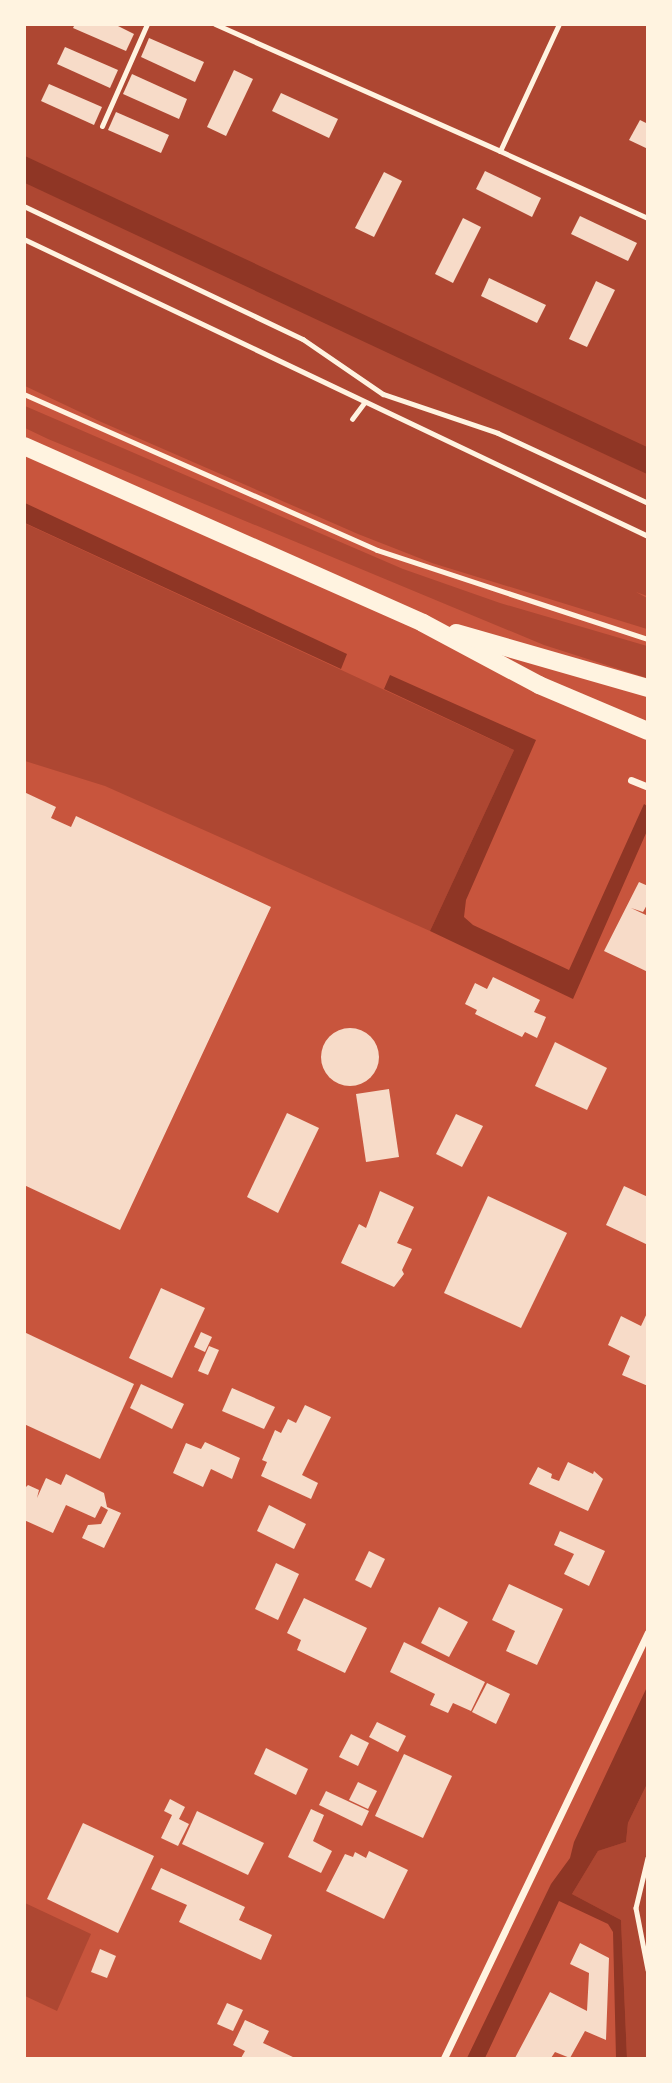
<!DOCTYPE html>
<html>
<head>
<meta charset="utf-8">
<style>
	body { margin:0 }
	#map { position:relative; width:672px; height:2083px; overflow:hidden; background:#c8553d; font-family:Mulish,sans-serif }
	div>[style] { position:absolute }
	.green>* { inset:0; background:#ae4732 }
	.water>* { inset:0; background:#8f3625 }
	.building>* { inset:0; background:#f7dbc8 }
	.round { border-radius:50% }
	.path>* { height:4.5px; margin:-2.25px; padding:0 2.25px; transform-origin:2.25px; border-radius:2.25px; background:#fff3e0 }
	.service>* { height:5px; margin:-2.5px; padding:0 2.5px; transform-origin:2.5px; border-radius:2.5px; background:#fff3e0 }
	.minor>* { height:7px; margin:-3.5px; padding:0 3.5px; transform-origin:3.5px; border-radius:3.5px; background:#fff3e0 }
	.primary>* { height:18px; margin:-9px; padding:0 9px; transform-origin:9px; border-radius:9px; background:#fff3e0 }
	span { translate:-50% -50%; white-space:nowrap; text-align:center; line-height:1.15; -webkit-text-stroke:7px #fff3e0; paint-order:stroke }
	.frame { position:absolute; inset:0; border:26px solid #fff3e0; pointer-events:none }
</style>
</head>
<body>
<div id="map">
	<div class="green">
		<i style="clip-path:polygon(25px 25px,647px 25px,647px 596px,636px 592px,647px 598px,647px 629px,432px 563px,358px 534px,99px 421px,25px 386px)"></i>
		<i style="clip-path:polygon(25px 406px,403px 569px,500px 603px,647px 646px,647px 678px,544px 645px,48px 439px,25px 428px)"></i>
		<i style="clip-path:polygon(24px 523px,514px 750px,430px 931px,105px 786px,25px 761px)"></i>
		<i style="clip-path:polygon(647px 1784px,647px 2058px,627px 2058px,621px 1920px,572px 1894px,598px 1851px,626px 1842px,628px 1823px)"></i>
		<i style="clip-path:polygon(25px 1903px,91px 1934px,57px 2011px,25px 1996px)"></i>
	</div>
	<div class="water">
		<i style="clip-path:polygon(25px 156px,647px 447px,647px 474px,25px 183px)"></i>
		<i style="clip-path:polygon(25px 503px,347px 654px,341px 669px,25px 523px)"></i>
		<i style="clip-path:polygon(390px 675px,536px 740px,466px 900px,464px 917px,473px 925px,569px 970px,644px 804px,647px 806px,647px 831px,573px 999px,430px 931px,514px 750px,384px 689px)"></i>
		<i style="clip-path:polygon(647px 1687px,647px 1784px,628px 1823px,626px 1842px,598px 1851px,572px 1894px,621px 1920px,627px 2058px,616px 2058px,613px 1932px,608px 1924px,559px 1901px,485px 2058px,467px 2058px,551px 1884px,570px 1858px,574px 1842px)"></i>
	</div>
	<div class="building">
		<i style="clip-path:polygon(75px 24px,114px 24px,134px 34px,126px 51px,73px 28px)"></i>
		<i style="clip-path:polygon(149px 38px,204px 62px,195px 82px,141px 57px)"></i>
		<i style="clip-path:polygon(65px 47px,118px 70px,110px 88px,57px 64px)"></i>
		<i style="clip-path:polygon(234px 70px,253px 79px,226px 136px,207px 127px)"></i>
		<i style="clip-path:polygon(132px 74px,187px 99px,179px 119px,123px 94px)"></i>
		<i style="clip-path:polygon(49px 84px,102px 107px,94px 125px,41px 101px)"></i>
		<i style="clip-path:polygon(281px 93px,338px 119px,329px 138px,272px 111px)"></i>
		<i style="clip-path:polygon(116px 112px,169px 135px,161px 153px,108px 130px)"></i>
		<i style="clip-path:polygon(640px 120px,648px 124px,648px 149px,629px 140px)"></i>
		<i style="clip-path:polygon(485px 171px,541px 198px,532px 217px,476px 189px)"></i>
		<i style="clip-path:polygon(384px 172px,402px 181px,374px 237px,355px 228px)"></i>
		<i style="clip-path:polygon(580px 216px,637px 243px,628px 261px,571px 234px)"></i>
		<i style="clip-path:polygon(463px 218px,481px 227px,453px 283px,435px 274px)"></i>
		<i style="clip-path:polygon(489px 278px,546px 305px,537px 323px,481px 296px)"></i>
		<i style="clip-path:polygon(596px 281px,615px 290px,587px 347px,569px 339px)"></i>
		<i style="clip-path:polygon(24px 792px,56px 807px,51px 818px,71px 827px,76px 816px,271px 907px,120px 1230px,24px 1185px)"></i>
		<i style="clip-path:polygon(639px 882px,648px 886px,648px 903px,643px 912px,631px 908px,648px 916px,648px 972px,604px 951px)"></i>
		<i style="clip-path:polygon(493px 977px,540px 1000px,534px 1012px,546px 1017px,537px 1038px,525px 1032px,522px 1037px,475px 1014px,477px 1010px,465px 1004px,475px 983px,487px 989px)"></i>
		<i class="round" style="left:321px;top:1028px;width:58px;height:58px"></i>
		<i style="clip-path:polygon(555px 1042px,607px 1068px,587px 1110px,535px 1086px)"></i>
		<i style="clip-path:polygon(389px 1089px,399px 1157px,366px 1162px,356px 1094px)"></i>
		<i style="clip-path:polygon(287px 1113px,319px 1128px,278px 1213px,247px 1197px)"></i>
		<i style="clip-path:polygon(456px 1114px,483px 1126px,462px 1167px,436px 1154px)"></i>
		<i style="clip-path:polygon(624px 1186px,648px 1197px,648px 1245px,606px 1225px)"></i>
		<i style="clip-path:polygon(380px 1191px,414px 1207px,397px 1243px,412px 1249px,402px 1270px,404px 1274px,394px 1287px,341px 1263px,359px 1224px,366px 1228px)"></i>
		<i style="clip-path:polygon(488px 1196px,567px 1233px,521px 1328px,444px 1293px)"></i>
		<i style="clip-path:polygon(161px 1288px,205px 1308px,172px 1378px,129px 1358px)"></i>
		<i style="clip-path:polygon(648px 1311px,648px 1386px,622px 1375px,630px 1356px,608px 1345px,621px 1316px,641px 1326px)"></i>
		<i style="clip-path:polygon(24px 1332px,134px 1384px,100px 1459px,24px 1424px)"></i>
		<i style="clip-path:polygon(201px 1332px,212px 1337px,205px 1352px,194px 1347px)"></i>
		<i style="clip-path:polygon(209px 1346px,219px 1350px,208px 1375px,198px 1371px)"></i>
		<i style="clip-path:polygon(141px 1384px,184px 1404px,172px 1429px,130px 1408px)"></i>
		<i style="clip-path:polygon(232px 1388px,275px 1407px,264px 1429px,222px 1411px)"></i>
		<i style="clip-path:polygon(305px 1405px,331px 1417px,302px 1475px,318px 1483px,311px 1499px,261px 1476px,267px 1462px,262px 1460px,275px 1430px,281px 1433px,288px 1419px,296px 1423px)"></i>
		<i style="clip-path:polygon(205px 1442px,240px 1458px,232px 1479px,211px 1469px,203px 1487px,173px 1473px,186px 1443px,201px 1449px)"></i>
		<i style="clip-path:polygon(568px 1462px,593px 1474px,594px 1471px,603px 1479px,588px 1511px,529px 1484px,538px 1467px,552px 1474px,551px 1478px,559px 1481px)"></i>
		<i style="clip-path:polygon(66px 1474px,104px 1493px,107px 1507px,121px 1513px,104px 1548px,82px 1538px,88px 1525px,101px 1524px,108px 1510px,101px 1506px,95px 1518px,66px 1505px,53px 1533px,24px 1520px,24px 1489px,28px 1485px,39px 1490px,37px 1498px,46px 1478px,61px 1485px)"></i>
		<i style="clip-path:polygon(269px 1505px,306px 1524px,294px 1549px,257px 1531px)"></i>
		<i style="clip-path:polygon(560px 1531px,605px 1551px,589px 1586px,564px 1574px,574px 1554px,554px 1545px)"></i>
		<i style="clip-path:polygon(369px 1551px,385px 1559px,371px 1588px,355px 1580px)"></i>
		<i style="clip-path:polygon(276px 1563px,299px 1574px,278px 1620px,255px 1609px)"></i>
		<i style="clip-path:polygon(509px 1584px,563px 1609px,537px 1665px,506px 1651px,515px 1631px,492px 1620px)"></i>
		<i style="clip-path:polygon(304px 1598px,367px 1628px,345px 1673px,297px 1650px,301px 1640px,287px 1633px)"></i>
		<i style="clip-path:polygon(439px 1607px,468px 1622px,449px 1657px,421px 1643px)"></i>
		<i style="clip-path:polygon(404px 1642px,485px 1682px,471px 1711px,453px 1703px,448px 1713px,430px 1705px,435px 1694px,390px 1672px)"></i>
		<i style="clip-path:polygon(487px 1683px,510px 1694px,496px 1724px,472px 1712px)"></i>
		<i style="clip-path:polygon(377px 1722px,406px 1736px,398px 1752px,369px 1737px)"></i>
		<i style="clip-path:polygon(351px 1734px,369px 1743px,358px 1766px,339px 1757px)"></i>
		<i style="clip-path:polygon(266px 1748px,308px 1769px,296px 1795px,254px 1774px)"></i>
		<i style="clip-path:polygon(404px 1754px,452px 1776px,423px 1838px,375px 1816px)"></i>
		<i style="clip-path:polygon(358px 1782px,377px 1791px,368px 1809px,349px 1800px)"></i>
		<i style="clip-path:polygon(326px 1791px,369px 1811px,362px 1826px,319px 1805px)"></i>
		<i style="clip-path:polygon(170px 1799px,185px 1807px,179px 1819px,189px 1824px,178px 1846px,161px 1838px,172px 1815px,164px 1811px)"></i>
		<i style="clip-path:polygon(311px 1809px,324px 1815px,313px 1841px,332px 1851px,321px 1873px,288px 1857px)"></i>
		<i style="clip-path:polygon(197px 1811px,264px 1843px,248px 1875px,182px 1844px)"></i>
		<i style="clip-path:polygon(83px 1823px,154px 1856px,118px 1933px,47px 1899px)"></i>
		<i style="clip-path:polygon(369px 1851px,408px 1870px,384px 1919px,326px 1891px,345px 1854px,353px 1857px,355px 1852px,366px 1858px)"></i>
		<i style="clip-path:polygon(161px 1868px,245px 1907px,239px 1920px,272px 1935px,261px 1960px,179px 1922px,187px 1905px,151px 1889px)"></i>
		<i style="clip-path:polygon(580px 1943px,609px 1958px,606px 2040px,585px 2031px,570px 2058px,555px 2052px,551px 2058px,515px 2058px,550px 1992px,587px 2011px,589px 1973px,570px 1964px)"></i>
		<i style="clip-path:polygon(100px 1949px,116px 1956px,107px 1978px,91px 1972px)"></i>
		<i style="clip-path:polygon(227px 2003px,243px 2010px,233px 2031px,217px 2024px)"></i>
		<i style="clip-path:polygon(245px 2020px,269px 2031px,263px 2043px,295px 2058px,241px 2058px,245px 2051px,233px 2045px)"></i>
	</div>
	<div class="path">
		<i style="left:24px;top:206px;width:309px;rotate:25.5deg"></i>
		<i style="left:303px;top:339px;width:97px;rotate:34.5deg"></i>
		<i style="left:383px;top:394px;width:121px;rotate:18.7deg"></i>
		<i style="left:498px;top:433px;width:166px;rotate:25deg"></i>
		<i style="left:24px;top:239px;width:691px;rotate:25.45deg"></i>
		<i style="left:24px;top:394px;width:386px;rotate:23.8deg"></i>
		<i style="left:377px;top:550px;width:285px;rotate:18.2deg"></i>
		<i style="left:352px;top:419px;width:20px;rotate:-53deg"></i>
		<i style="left:648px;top:1858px;width:51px;rotate:103.5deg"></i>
		<i style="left:636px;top:1908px;width:63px;rotate:79deg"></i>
	</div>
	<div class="service">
		<i style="left:215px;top:24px;width:312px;rotate:24deg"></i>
		<i style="left:500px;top:151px;width:140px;rotate:-65.1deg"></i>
		<i style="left:102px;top:126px;width:111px;rotate:-66.2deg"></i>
		<i style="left:500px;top:151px;width:162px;rotate:24.4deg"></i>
	</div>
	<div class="minor">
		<i style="left:631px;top:780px;width:18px;rotate:22deg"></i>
		<i style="left:444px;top:2058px;width:472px;rotate:-64.4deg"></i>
	</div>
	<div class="primary">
		<i style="left:24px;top:446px;width:436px;rotate:23.9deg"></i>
		<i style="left:423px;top:623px;width:132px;rotate:28.1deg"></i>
		<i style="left:539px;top:685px;width:118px;rotate:22.9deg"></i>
		<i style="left:456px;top:633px;width:200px;rotate:16deg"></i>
	</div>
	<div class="frame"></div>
</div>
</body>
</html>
